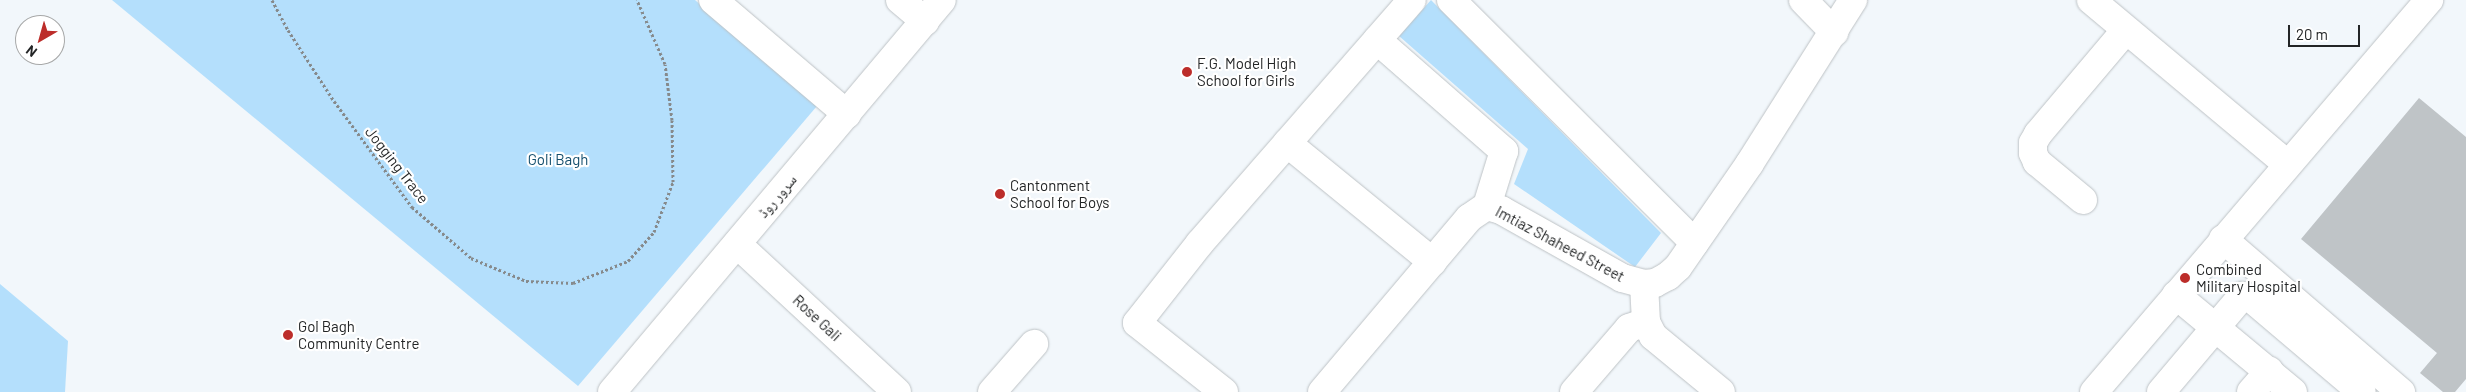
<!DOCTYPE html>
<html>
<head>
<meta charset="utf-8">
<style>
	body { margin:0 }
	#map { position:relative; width:2466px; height:392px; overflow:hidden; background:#f2f7fb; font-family:Barlow,"Noto Naskh Arabic",sans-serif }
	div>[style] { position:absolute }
	.green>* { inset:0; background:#b4dffc }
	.building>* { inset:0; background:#bfc4c7 }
	.path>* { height:3px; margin-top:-1.5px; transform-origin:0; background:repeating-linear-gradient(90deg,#868a8c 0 2.5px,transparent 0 5px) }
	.roads { filter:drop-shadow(0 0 1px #bdc2c5) drop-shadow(0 0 1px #bdc2c5) }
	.minor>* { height:28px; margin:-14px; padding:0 14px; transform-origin:14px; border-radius:14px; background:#fff }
	.dots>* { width:14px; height:14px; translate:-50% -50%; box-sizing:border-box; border:2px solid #fff; border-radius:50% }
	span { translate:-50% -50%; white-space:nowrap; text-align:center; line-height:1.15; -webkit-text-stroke:4.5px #fff; paint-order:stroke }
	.poi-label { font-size:15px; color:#232526 }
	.left { translate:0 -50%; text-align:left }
	.park-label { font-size:15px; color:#134e6d }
	.street-label { font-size:15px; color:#232526 }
	.north { position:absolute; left:15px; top:15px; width:50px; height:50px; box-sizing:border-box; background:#fff; border:1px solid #a7a8a8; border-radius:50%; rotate:218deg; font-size:14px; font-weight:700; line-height:20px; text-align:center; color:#232526 }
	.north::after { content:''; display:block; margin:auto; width:18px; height:22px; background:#bc2d2a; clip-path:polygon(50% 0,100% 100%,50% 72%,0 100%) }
	.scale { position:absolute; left:2288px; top:25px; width:72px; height:22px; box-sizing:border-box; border:2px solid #232526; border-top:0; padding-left:6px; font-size:15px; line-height:18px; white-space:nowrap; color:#232526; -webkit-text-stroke:4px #fff; paint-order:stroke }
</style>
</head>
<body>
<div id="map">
	<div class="green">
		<i style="clip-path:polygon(112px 0,695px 0,817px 106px,578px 386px)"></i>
		<i style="clip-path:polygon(1431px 0,1661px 233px,1635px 267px,1514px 184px,1528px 149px,1399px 36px)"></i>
		<i style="clip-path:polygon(0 284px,68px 341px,65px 392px,0 392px)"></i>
	</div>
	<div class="building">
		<i style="clip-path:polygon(2419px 98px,2466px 137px,2466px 379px,2455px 392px,2443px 392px,2420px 373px,2437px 353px,2301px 239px)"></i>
	</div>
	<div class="path">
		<i style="left:272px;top:0;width:34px;rotate:62deg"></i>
		<i style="left:288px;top:30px;width:85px;rotate:57.1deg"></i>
		<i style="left:334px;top:101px;width:132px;rotate:53.7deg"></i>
		<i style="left:412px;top:207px;width:78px;rotate:40.8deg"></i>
		<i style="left:471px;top:258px;width:60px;rotate:22.7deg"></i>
		<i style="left:526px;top:281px;width:47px;rotate:2.4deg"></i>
		<i style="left:573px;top:283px;width:59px;rotate:-21.8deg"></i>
		<i style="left:628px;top:261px;width:39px;rotate:-48deg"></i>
		<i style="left:654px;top:232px;width:53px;rotate:-69.2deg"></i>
		<i style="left:673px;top:182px;width:62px;rotate:-90.9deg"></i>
		<i style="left:672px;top:120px;width:56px;rotate:-97.1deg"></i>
		<i style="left:665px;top:64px;width:70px;rotate:-113.6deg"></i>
	</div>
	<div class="roads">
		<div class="minor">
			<i style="left:713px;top:0;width:176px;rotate:40.4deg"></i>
			<i style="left:900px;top:0;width:33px;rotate:40deg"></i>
			<i style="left:1451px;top:0;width:344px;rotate:44.9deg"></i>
			<i style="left:1803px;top:0;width:45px;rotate:45.9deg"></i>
			<i style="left:2091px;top:0;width:256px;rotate:39.9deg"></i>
			<i style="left:1377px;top:40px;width:169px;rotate:41.2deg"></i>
			<i style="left:1504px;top:151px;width:58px;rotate:107.2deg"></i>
			<i style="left:1287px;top:143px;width:188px;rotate:39.2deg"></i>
			<i style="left:2083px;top:200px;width:60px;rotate:-140.4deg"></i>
			<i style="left:2037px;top:162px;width:10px;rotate:-114deg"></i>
			<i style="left:2033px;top:153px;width:10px;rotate:-90deg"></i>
			<i style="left:2033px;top:143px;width:10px;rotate:-61deg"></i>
			<i style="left:2038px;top:134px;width:136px;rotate:-49.8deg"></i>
			<i style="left:2223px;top:239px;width:235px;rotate:40.7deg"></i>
			<i style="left:737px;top:244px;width:218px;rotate:42.8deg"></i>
			<i style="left:1644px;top:284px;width:38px;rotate:87deg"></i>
			<i style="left:1646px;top:322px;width:16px;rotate:63deg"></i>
			<i style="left:1653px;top:336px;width:88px;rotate:39.5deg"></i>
			<i style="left:2176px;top:295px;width:152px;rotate:39.7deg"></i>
			<i style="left:612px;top:392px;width:512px;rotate:-49.91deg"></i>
			<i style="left:992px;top:392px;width:64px;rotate:-48.8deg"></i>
			<i style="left:1224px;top:392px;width:111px;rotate:-141.6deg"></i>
			<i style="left:1137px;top:323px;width:102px;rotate:-51.8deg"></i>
			<i style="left:1200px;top:243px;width:322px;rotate:-48.9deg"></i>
			<i style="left:1322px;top:392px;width:228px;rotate:-49.8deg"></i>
			<i style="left:1469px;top:218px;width:22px;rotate:-34deg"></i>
			<i style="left:1487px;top:206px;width:15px;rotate:16deg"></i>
			<i style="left:1501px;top:210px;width:139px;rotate:29.3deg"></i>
			<i style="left:1622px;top:278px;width:23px;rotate:15deg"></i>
			<i style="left:1644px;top:284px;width:11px;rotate:-5deg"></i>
			<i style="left:1655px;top:283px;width:15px;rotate:-28deg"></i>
			<i style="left:1668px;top:276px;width:13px;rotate:-42deg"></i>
			<i style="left:1678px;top:267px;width:126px;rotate:-55.3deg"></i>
			<i style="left:1750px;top:163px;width:193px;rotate:-57.7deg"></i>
			<i style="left:1574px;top:392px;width:84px;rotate:-49.3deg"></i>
			<i style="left:1629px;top:328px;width:18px;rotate:-19deg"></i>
			<i style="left:2094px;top:392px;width:516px;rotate:-49.48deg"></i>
			<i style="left:2161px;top:392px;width:126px;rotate:-49.8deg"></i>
			<i style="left:2242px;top:296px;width:9px;rotate:13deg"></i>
			<i style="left:2251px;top:298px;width:145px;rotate:40.3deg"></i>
			<i style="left:2251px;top:392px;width:28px;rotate:-49deg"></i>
		</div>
	</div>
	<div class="dots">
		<i style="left:1187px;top:72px;background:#bc2d2a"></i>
		<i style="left:1000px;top:194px;background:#bc2d2a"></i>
		<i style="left:2185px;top:278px;background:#bc2d2a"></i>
		<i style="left:288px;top:335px;background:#bc2d2a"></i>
	</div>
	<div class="poi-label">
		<span class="left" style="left:1197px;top:72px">F.G. Model High<br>School for Girls</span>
		<span class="left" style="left:1010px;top:194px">Cantonment<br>School for Boys</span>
		<span class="left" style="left:2196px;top:278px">Combined<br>Military Hospital</span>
		<span class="left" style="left:298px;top:335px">Gol Bagh<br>Community Centre</span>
	</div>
	<div class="park-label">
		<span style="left:558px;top:160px">Goli Bagh</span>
	</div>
	<div class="street-label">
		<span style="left:397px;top:165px;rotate:52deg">Jogging Trace</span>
		<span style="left:777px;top:196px;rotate:-50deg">سرور روڈ</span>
		<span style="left:1560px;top:244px;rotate:28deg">Imtiaz Shaheed Street</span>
		<span style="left:817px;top:318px;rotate:43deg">Rose Gali</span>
	</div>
	<div class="north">N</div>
	<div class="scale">20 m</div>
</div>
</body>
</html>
